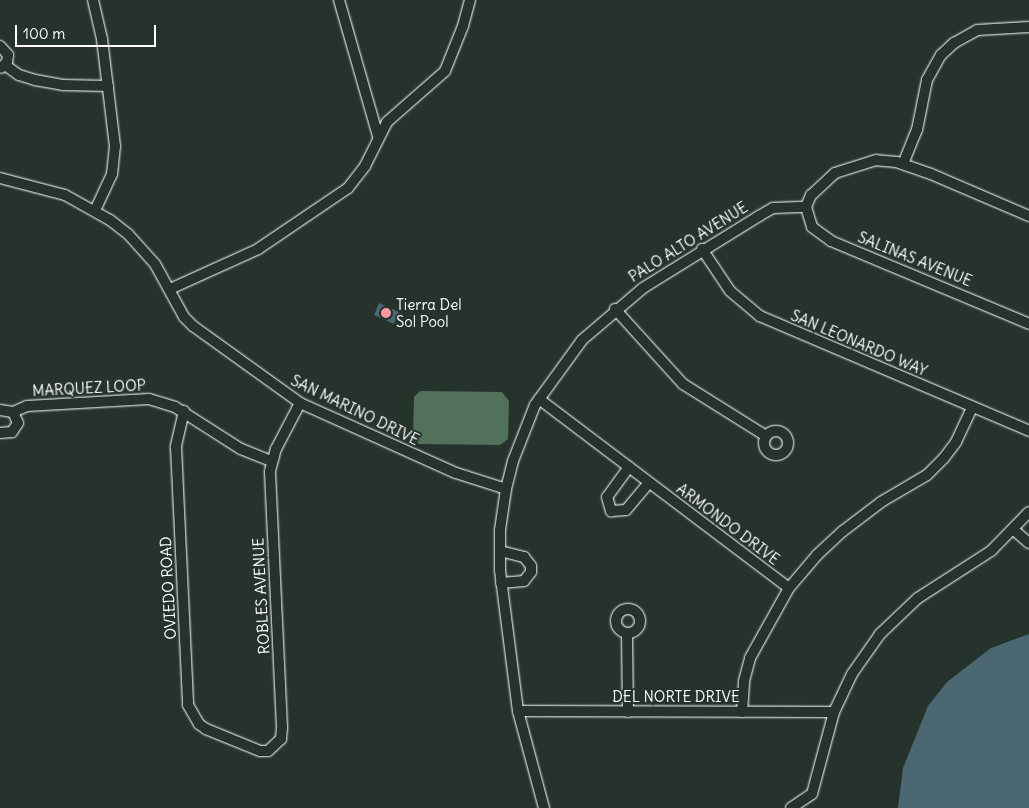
<!DOCTYPE html>
<html>
<head>
<meta charset="utf-8">
<style>
	body { margin:0 }
	#map { position:relative; width:1029px; height:808px; overflow:hidden; background:#26332d; font-family:Delius,sans-serif }
	div>[style] { position:absolute }
	.green>* { inset:0; background:#51715a }
	.water>* { inset:0; background:#4b6771 }
	.roads { filter:drop-shadow(0 0 1px #fff) drop-shadow(0 0 1px #fff) }
	.minor>* { height:10px; margin:-5px; padding:0 5px; transform-origin:5px; border-radius:5px; background:#26332d }
	.minor>.ring { margin:-5px; padding:0; box-sizing:content-box; background:none; border:10px solid #26332d; border-radius:50% }
	.dots>* { width:14px; height:14px; translate:-50% -50%; box-sizing:border-box; border:2px solid #26332d; border-radius:50% }
	span { translate:-50% -50%; white-space:nowrap; text-align:center; line-height:1.15; -webkit-text-stroke:4px #26332d; paint-order:stroke }
	.street-label { font-size:15px; color:#fff }
	.poi-label { font-size:15px; color:#fff }
	.left { translate:0 -50%; text-align:left }
	.scale { position:absolute; left:15px; top:25px; width:141px; height:22px; box-sizing:border-box; border:2px solid #fff; border-top:0; padding-left:6px; font-size:15px; line-height:18px; white-space:nowrap; color:#fff; -webkit-text-stroke:4px #26332d; paint-order:stroke }
</style>
</head>
<body>
<div id="map">
	<div class="green">
		<i style="clip-path:polygon(420px 391px,502px 392px,509px 401px,508px 439px,500px 445px,419px 444px,413px 437px,414px 397px)"></i>
	</div>
	<div class="water">
		<i style="clip-path:polygon(379px 303px,399px 312px,394px 324px,374px 315px)"></i>
		<i style="clip-path:polygon(1029px 634px,1029px 808px,898px 808px,903px 768px,928px 706px,947px 682px,991px 648px)"></i>
	</div>
	<div class="roads">
		<div class="minor">
			<i style="left:93px;top:0;width:40px;rotate:77deg"></i>
			<i style="left:102px;top:39px;width:108px;rotate:83.1deg"></i>
			<i style="left:115px;top:146px;width:28px;rotate:96deg"></i>
			<i style="left:112px;top:174px;width:40px;rotate:115deg"></i>
			<i style="left:339px;top:0;width:141px;rotate:74deg"></i>
			<i style="left:0;top:46px;width:12px;rotate:48deg"></i>
			<i style="left:8px;top:55px;width:7px;rotate:98deg"></i>
			<i style="left:7px;top:62px;width:8px;rotate:135deg"></i>
			<i style="left:5px;top:65px;width:17px;rotate:36deg"></i>
			<i style="left:19px;top:75px;width:17px;rotate:17deg"></i>
			<i style="left:35px;top:80px;width:28px;rotate:10deg"></i>
			<i style="left:63px;top:85px;width:45px;rotate:1.3deg"></i>
			<i style="left:903px;top:164px;width:37px;rotate:-68deg"></i>
			<i style="left:917px;top:130px;width:51px;rotate:-78.7deg"></i>
			<i style="left:927px;top:80px;width:29px;rotate:-61deg"></i>
			<i style="left:941px;top:55px;width:18px;rotate:-43deg"></i>
			<i style="left:954px;top:43px;width:26px;rotate:-29deg"></i>
			<i style="left:977px;top:30px;width:52px;rotate:-3.3deg"></i>
			<i style="left:0;top:178px;width:67px;rotate:14.7deg"></i>
			<i style="left:65px;top:195px;width:51px;rotate:29.1deg"></i>
			<i style="left:110px;top:220px;width:23px;rotate:38deg"></i>
			<i style="left:128px;top:234px;width:40px;rotate:48deg"></i>
			<i style="left:155px;top:264px;width:60px;rotate:61.3deg"></i>
			<i style="left:184px;top:317px;width:13px;rotate:45deg"></i>
			<i style="left:193px;top:326px;width:132px;rotate:35.7deg"></i>
			<i style="left:300px;top:403px;width:171px;rotate:24.2deg"></i>
			<i style="left:456px;top:473px;width:52px;rotate:17.7deg"></i>
			<i style="left:1029px;top:216px;width:107px;rotate:-156.8deg"></i>
			<i style="left:931px;top:174px;width:36px;rotate:-161deg"></i>
			<i style="left:897px;top:162px;width:21px;rotate:-175deg"></i>
			<i style="left:876px;top:160px;width:43px;rotate:162.4deg"></i>
			<i style="left:835px;top:173px;width:33px;rotate:137deg"></i>
			<i style="left:811px;top:195px;width:13px;rotate:113deg"></i>
			<i style="left:806px;top:207px;width:21px;rotate:73deg"></i>
			<i style="left:812px;top:227px;width:24px;rotate:36deg"></i>
			<i style="left:831px;top:241px;width:215px;rotate:22.7deg"></i>
			<i style="left:702px;top:249px;width:50px;rotate:56.3deg"></i>
			<i style="left:730px;top:291px;width:39px;rotate:40deg"></i>
			<i style="left:760px;top:316px;width:293px;rotate:23.1deg"></i>
			<i style="left:170px;top:289px;width:97px;rotate:-24.4deg"></i>
			<i style="left:258px;top:249px;width:109px;rotate:-34.1deg"></i>
			<i style="left:348px;top:188px;width:28px;rotate:-52deg"></i>
			<i style="left:365px;top:166px;width:49px;rotate:-63.4deg"></i>
			<i style="left:387px;top:122px;width:77px;rotate:-41.3deg"></i>
			<i style="left:445px;top:71px;width:48px;rotate:-68.2deg"></i>
			<i style="left:463px;top:26px;width:27px;rotate:-75deg"></i>
			<i style="left:615px;top:309px;width:101px;rotate:47.8deg"></i>
			<i style="left:683px;top:384px;width:98px;rotate:32.1deg"></i>
			<i style="left:539px;top:399px;width:313px;rotate:37.1deg"></i>
			<i style="left:0;top:410px;width:13px;rotate:9deg"></i>
			<i style="left:13px;top:412px;width:12px;rotate:66deg"></i>
			<i style="left:18px;top:423px;width:11px;rotate:124deg"></i>
			<i style="left:12px;top:432px;width:12px;rotate:175deg"></i>
			<i style="left:184px;top:411px;width:37px;rotate:103deg"></i>
			<i style="left:176px;top:447px;width:258px;rotate:87.3deg"></i>
			<i style="left:188px;top:705px;width:22px;rotate:60deg"></i>
			<i style="left:199px;top:724px;width:9px;rotate:36deg"></i>
			<i style="left:206px;top:729px;width:58px;rotate:22.2deg"></i>
			<i style="left:260px;top:751px;width:8px"></i>
			<i style="left:268px;top:751px;width:18px;rotate:-43deg"></i>
			<i style="left:281px;top:739px;width:12px;rotate:-85deg"></i>
			<i style="left:282px;top:727px;width:256px;rotate:-92.7deg"></i>
			<i style="left:270px;top:471px;width:23px;rotate:-75deg"></i>
			<i style="left:276px;top:449px;width:52px;rotate:-62.4deg"></i>
			<i style="left:13px;top:412px;width:15px;rotate:-23deg"></i>
			<i style="left:27px;top:406px;width:122px;rotate:-3.3deg"></i>
			<i style="left:149px;top:399px;width:27px;rotate:17deg"></i>
			<i style="left:175px;top:407px;width:78px;rotate:32.5deg"></i>
			<i style="left:241px;top:449px;width:32px;rotate:22deg"></i>
			<i class="ring" style="left:764px;top:431px;width:14px;height:14px"></i>
			<i style="left:629px;top:467px;width:37px;rotate:126deg"></i>
			<i style="left:607px;top:497px;width:15px;rotate:74deg"></i>
			<i style="left:611px;top:511px;width:15px;rotate:-4deg"></i>
			<i style="left:626px;top:510px;width:35px;rotate:-50deg"></i>
			<i style="left:1014px;top:530px;width:20px;rotate:41deg"></i>
			<i style="left:500px;top:551px;width:25px;rotate:14deg"></i>
			<i style="left:524px;top:557px;width:11px;rotate:52deg"></i>
			<i style="left:531px;top:566px;width:6px;rotate:90deg"></i>
			<i style="left:531px;top:572px;width:11px;rotate:128deg"></i>
			<i style="left:524px;top:581px;width:23px;rotate:175deg"></i>
			<i class="ring" style="left:616px;top:609px;width:14px;height:14px"></i>
			<i style="left:627px;top:633px;width:79px;rotate:89.3deg"></i>
			<i style="left:518px;top:711px;width:316px;rotate:0.2deg"></i>
			<i style="left:742px;top:712px;width:31px;rotate:-86deg"></i>
			<i style="left:744px;top:681px;width:24px;rotate:-75deg"></i>
			<i style="left:750px;top:658px;width:80px;rotate:-60.9deg"></i>
			<i style="left:789px;top:588px;width:43px;rotate:-49.7deg"></i>
			<i style="left:817px;top:555px;width:35px;rotate:-43deg"></i>
			<i style="left:843px;top:531px;width:48px;rotate:-37.3deg"></i>
			<i style="left:881px;top:502px;width:53px;rotate:-30.4deg"></i>
			<i style="left:927px;top:475px;width:24px;rotate:-45deg"></i>
			<i style="left:944px;top:458px;width:20px;rotate:-53deg"></i>
			<i style="left:956px;top:442px;width:38px;rotate:-65deg"></i>
			<i style="left:544px;top:808px;width:100px;rotate:-105deg"></i>
			<i style="left:518px;top:711px;width:142px;rotate:-97.3deg"></i>
			<i style="left:500px;top:570px;width:40px;rotate:-90deg"></i>
			<i style="left:500px;top:530px;width:41px;rotate:-81.7deg"></i>
			<i style="left:506px;top:489px;width:29px;rotate:-76deg"></i>
			<i style="left:513px;top:461px;width:60px;rotate:-68.6deg"></i>
			<i style="left:535px;top:405px;width:80px;rotate:-54.1deg"></i>
			<i style="left:582px;top:340px;width:80px;rotate:-40.4deg"></i>
			<i style="left:643px;top:288px;width:137px;rotate:-31.8deg"></i>
			<i style="left:759px;top:216px;width:16px;rotate:-30deg"></i>
			<i style="left:773px;top:208px;width:33px;rotate:-2deg"></i>
			<i style="left:791px;top:808px;width:25px;rotate:-34deg"></i>
			<i style="left:812px;top:794px;width:85px;rotate:-75deg"></i>
			<i style="left:834px;top:712px;width:42px;rotate:-64.7deg"></i>
			<i style="left:852px;top:674px;width:49px;rotate:-55deg"></i>
			<i style="left:880px;top:634px;width:52px;rotate:-43.5deg"></i>
			<i style="left:918px;top:598px;width:87px;rotate:-32.8deg"></i>
			<i style="left:991px;top:551px;width:54px;rotate:-45.7deg"></i>
		</div>
	</div>
	<div class="dots">
		<i style="left:386px;top:313px;background:#ff9aa2"></i>
	</div>
	<div class="street-label">
		<span style="left:688px;top:242px;rotate:-32deg">PALO ALTO AVENUE</span>
		<span style="left:915px;top:259px;rotate:22deg">SALINAS AVENUE</span>
		<span style="left:859px;top:343px;rotate:23deg">SAN LEONARDO WAY</span>
		<span style="left:89px;top:388px;rotate:-3deg">MARQUEZ LOOP</span>
		<span style="left:355px;top:410px;rotate:26deg">SAN MARINO DRIVE</span>
		<span style="left:728px;top:524px;rotate:37deg">ARMONDO DRIVE</span>
		<span style="left:168px;top:588px;rotate:-93deg">OVIEDO ROAD</span>
		<span style="left:261px;top:596px;rotate:-93deg">ROBLES AVENUE</span>
		<span style="left:676px;top:697px">DEL NORTE DRIVE</span>
	</div>
	<div class="poi-label">
		<span class="left" style="left:396px;top:313px">Tierra Del<br>Sol Pool</span>
	</div>
	<div class="scale">100 m</div>
</div>
</body>
</html>
